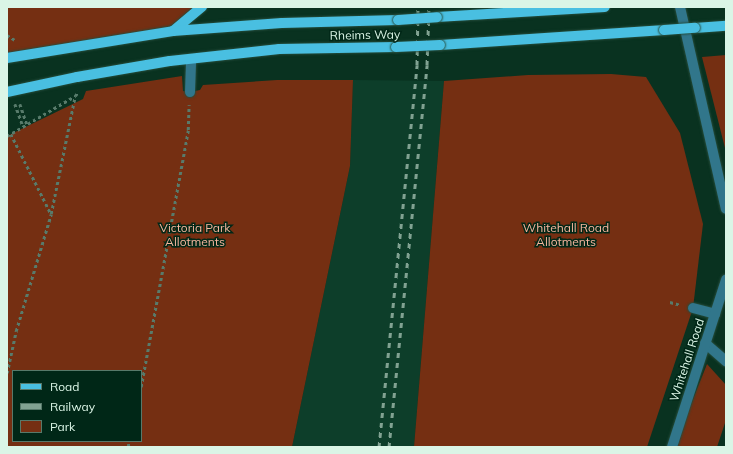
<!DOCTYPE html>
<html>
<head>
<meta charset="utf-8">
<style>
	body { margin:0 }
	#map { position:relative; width:733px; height:454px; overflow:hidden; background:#093220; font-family:Mulish,sans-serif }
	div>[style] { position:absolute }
	.built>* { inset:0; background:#0d3e2a }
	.green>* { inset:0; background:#752f12 }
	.path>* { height:2.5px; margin-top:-1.25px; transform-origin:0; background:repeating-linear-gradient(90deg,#587b6b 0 3px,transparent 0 6px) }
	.roads { filter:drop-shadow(0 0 1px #264d3c) drop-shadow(0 0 1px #264d3c) }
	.lane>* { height:10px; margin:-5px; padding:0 5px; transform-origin:5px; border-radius:5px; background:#31768b }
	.street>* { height:10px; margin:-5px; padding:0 5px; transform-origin:5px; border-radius:5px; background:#31768b }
	.primary>* { height:10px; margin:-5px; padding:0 5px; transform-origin:5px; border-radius:5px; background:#49bfe1 }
	.rail>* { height:3px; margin-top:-1.5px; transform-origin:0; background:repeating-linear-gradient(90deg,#81a292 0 5px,transparent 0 10px) }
	.bridges { filter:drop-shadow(0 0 1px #264d3c) drop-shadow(0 0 1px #264d3c) }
	.primary-bridge>* { height:10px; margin:-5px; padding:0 5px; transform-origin:5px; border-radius:5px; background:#49bfe1 }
	span { translate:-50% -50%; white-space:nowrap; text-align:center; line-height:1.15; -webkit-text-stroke:3px #002717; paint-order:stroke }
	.street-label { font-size:12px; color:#daf5e6 }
	.park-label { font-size:12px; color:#f7b69e }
	.frame { position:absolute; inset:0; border:8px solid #daf5e6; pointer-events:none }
	.legend { position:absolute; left:12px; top:370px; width:130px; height:72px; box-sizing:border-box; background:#002717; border:1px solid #57796a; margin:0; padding:5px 7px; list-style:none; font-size:12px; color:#daf5e6 }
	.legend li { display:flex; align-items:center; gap:8px; height:20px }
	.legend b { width:20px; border:1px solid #57796a }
</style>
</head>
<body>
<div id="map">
	<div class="built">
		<i style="clip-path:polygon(353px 80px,444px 81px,414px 447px,292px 447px,350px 166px)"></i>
	</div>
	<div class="green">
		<i style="clip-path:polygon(7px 7px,202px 7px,173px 31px,7px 58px)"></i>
		<i style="clip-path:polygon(726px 55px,726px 152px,702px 57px)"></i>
		<i style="clip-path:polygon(611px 74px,646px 77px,680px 133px,703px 224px,693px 308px,647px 447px,414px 447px,444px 81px,528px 75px)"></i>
		<i style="clip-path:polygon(evenodd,182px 76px,183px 91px,190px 92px,200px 90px,203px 85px,277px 80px,353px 80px,350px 166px,292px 447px,7px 447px,7px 136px,83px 99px,86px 91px,182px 76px,13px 371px,141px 371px,141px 441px,13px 441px,13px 371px)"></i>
		<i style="clip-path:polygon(707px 364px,726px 385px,726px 420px,717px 447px,674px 447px)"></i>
	</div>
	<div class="path">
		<i style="left:7px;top:35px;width:9px;rotate:32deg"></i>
		<i style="left:15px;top:104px;width:23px;rotate:70deg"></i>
		<i style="left:20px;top:104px;width:21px;rotate:71deg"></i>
		<i style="left:11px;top:134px;width:89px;rotate:63.4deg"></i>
		<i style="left:7px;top:136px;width:79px;rotate:-30.5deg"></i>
		<i style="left:75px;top:96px;width:6px;rotate:-51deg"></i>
		<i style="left:670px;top:302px;width:11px;rotate:15deg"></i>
		<i style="left:7px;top:373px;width:43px;rotate:-77.9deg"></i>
		<i style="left:16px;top:331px;width:122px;rotate:-73.3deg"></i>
		<i style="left:51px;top:214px;width:120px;rotate:-78.5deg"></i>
		<i style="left:141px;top:387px;width:261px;rotate:-79.6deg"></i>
		<i style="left:188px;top:130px;width:25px;rotate:-88deg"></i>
		<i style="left:128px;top:447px;width:6px;rotate:-81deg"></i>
	</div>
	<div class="roads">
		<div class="lane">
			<i style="left:190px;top:92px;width:33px;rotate:-88deg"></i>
			<i style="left:693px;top:308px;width:23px;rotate:15deg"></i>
			<i style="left:705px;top:343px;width:28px;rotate:41deg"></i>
		</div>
		<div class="street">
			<i style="left:680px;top:7px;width:207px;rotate:77.2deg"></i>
			<i style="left:672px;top:447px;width:176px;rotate:-72.1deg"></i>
		</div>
		<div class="primary">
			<i style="left:437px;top:17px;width:168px;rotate:-3.4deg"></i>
			<i style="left:695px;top:28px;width:31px;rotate:-4deg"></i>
			<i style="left:173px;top:31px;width:38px;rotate:-40deg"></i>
			<i style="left:440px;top:45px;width:225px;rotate:-3.8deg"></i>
			<i style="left:7px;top:58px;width:168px;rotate:-9.2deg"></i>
			<i style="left:173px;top:31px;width:109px;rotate:-4.2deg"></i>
			<i style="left:282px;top:23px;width:116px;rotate:-1.5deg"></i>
			<i style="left:7px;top:92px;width:72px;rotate:-12.1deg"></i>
			<i style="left:77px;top:77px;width:94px;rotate:-9.8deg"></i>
			<i style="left:170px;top:61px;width:110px;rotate:-6.3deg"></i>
			<i style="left:279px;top:49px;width:117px;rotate:-1deg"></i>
		</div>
	</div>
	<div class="rail">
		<i style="left:379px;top:447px;width:384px;rotate:-84.3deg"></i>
		<i style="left:417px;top:65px;width:58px;rotate:-89deg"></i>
		<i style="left:389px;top:447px;width:384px;rotate:-84.3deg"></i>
		<i style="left:427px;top:65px;width:58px;rotate:-88deg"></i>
	</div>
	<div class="bridges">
		<div class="primary-bridge">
			<i style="left:398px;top:20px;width:39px;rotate:-4deg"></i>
			<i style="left:664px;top:30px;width:31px;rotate:-4deg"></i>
			<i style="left:396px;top:47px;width:44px;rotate:-2.6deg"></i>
		</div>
	</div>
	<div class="street-label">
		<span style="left:365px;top:35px;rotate:-1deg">Rheims Way</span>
		<span style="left:687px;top:360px;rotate:-72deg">Whitehall Road</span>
	</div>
	<div class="park-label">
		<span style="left:195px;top:235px">Victoria Park<br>Allotments</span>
		<span style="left:566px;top:235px">Whitehall Road<br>Allotments</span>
	</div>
	<div class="frame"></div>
	<ul class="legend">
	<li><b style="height:5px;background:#49bfe1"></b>Road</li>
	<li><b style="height:5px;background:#81a292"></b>Railway</li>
	<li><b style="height:11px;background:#752f12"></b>Park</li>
	</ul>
</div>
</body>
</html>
